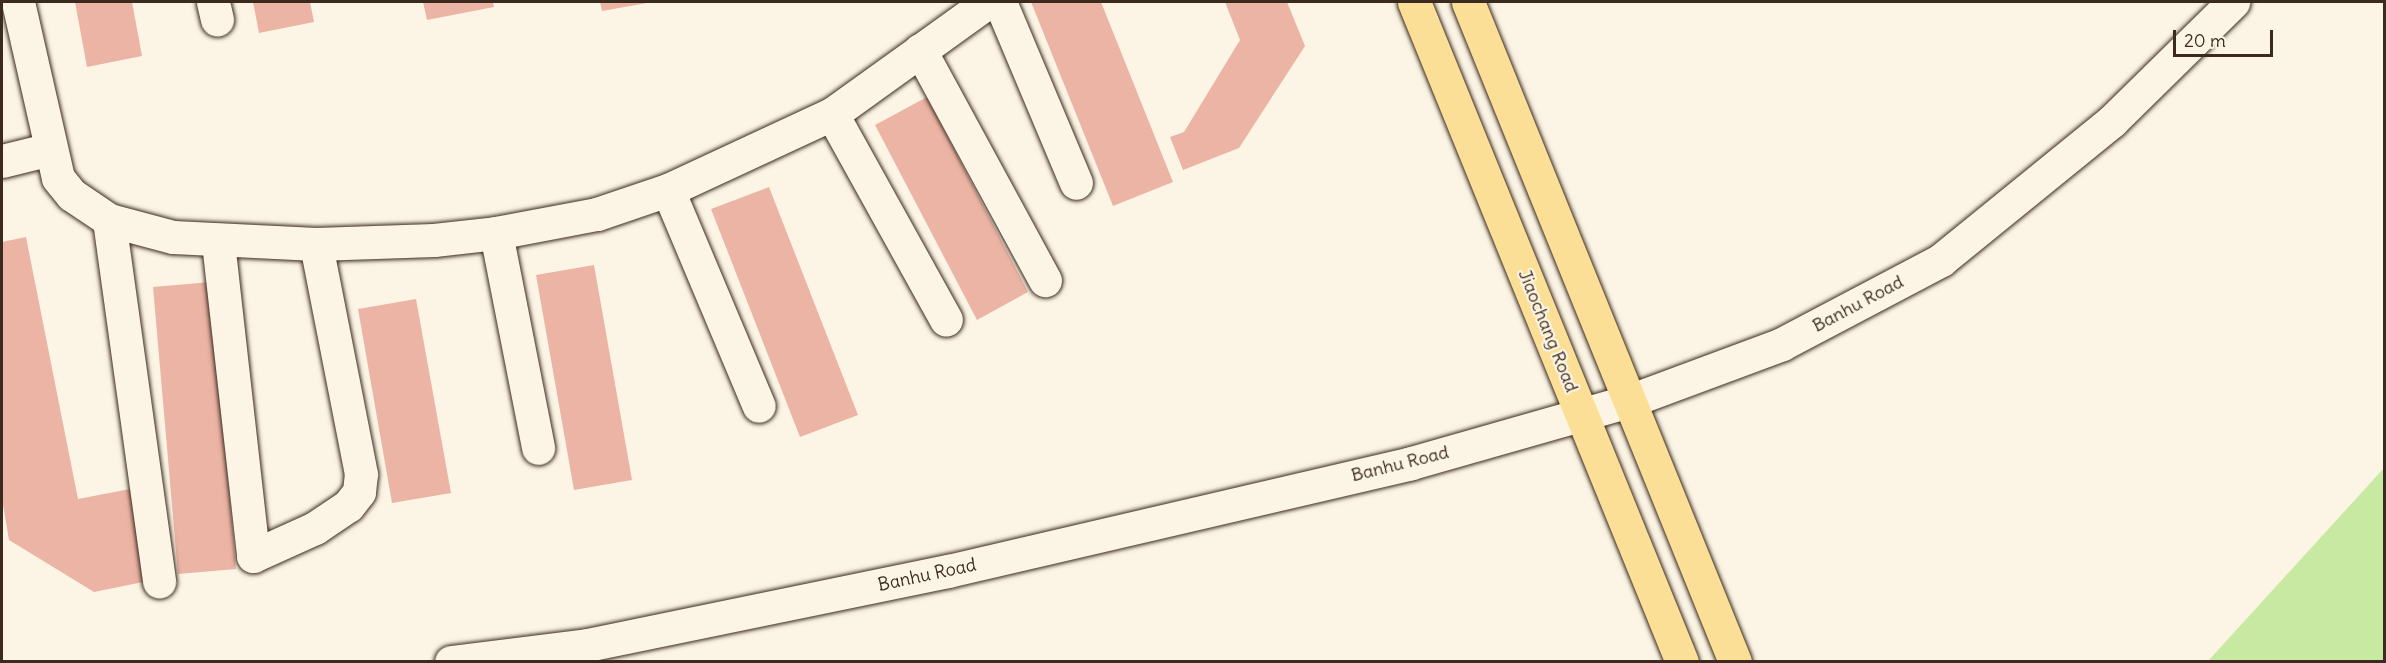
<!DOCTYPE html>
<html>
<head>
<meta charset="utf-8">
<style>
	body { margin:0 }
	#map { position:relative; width:2386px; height:663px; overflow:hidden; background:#fcf5e5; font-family:Delius,sans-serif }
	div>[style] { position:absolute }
	.green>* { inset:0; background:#c8e9a1 }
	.building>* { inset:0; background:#ecb4a4 }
	.roads { filter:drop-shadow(0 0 2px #3b2a1e) drop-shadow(0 0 2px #3b2a1e) }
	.minor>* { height:33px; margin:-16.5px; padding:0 16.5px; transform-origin:16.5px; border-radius:16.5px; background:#fcf5e5 }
	.major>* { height:33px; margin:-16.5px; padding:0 16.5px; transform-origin:16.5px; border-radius:16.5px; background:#fbdf96 }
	span { translate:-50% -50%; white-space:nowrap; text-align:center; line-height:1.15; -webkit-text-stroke:4.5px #fcf5e5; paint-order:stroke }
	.street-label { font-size:18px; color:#3b2a1e }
	.frame { position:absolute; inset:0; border:3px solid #3b2a1e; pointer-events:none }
	.scale { position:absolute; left:2173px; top:30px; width:100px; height:27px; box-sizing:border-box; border:3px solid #3b2a1e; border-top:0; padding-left:8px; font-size:18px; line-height:21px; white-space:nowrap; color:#3b2a1e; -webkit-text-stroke:4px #fcf5e5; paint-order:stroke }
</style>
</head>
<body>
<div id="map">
	<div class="green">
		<i style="clip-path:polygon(2384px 468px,2384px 661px,2208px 661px)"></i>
	</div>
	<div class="building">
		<i style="clip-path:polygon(75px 2px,132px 2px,142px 56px,87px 67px)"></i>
		<i style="clip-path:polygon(253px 2px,310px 2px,314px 22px,259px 33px)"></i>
		<i style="clip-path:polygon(423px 2px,493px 2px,494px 7px,427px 20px)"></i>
		<i style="clip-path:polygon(600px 2px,647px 2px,647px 3px,602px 11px)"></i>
		<i style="clip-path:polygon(1031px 2px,1101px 2px,1173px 182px,1113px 206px)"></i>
		<i style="clip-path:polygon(1225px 2px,1287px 2px,1305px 46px,1239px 148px,1183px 170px,1170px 137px,1184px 132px,1240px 40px)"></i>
		<i style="clip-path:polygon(927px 97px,1028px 292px,977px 320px,875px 125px)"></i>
		<i style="clip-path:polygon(769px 187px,858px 415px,800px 437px,711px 209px)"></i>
		<i style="clip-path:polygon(26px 237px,78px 499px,130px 489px,148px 581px,94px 592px,9px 540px,2px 499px,2px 242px)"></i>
		<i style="clip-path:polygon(594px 265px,632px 480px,574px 490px,536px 275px)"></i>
		<i style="clip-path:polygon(211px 282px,236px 569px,178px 574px,153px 287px)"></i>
		<i style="clip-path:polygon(416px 299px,451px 493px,392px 503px,358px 309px)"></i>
	</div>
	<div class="roads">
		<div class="minor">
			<i style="left:18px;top:2px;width:180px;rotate:77.2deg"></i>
			<i style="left:58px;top:178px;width:22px;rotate:51deg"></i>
			<i style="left:72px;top:195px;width:45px;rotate:34deg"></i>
			<i style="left:109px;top:220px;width:66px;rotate:14.9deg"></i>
			<i style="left:173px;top:237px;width:143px;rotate:2.8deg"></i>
			<i style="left:316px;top:244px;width:118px;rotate:-1.9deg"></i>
			<i style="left:434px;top:240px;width:62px;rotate:-6.4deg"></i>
			<i style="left:496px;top:233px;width:103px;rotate:-10.7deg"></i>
			<i style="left:597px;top:214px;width:75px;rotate:-18.7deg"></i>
			<i style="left:668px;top:190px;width:181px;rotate:-24.9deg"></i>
			<i style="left:832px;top:114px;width:192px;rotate:-35.7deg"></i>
			<i style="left:213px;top:2px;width:18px;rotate:77deg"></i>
			<i style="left:1000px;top:2px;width:196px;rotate:67.2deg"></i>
			<i style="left:920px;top:50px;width:262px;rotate:61.5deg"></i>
			<i style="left:832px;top:114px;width:235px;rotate:61deg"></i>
			<i style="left:2px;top:161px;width:49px;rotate:-14deg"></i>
			<i style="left:668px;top:190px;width:234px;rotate:67.2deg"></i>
			<i style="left:109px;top:220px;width:365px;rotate:82.1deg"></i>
			<i style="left:496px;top:233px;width:219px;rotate:78.9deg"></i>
			<i style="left:218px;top:242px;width:316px;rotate:83.6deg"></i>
			<i style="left:253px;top:556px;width:68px;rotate:-24.3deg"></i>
			<i style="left:315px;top:528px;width:40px;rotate:-34deg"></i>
			<i style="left:348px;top:506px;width:18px;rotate:-52deg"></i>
			<i style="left:359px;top:492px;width:18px;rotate:-84deg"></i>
			<i style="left:361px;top:474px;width:234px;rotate:-101.1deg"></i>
			<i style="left:451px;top:662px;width:137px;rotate:-7.1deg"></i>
			<i style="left:587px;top:645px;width:369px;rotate:-11.6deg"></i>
			<i style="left:948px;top:571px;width:475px;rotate:-13.1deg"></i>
			<i style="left:1411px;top:463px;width:227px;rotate:-15.9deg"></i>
			<i style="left:1629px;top:401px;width:163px;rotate:-20.4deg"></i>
			<i style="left:1782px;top:344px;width:180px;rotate:-27.8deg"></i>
			<i style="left:1941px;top:260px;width:220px;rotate:-39.1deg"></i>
			<i style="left:2112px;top:121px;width:170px;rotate:-44.5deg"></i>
		</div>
		<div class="major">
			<i style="left:1414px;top:2px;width:712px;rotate:67.9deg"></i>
			<i style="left:1468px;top:2px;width:712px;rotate:67.97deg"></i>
		</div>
	</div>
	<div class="street-label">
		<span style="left:1858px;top:304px;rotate:-28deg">Banhu Road</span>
		<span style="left:1548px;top:331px;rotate:68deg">Jiaochang Road</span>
		<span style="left:1400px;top:464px;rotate:-14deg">Banhu Road</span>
		<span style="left:927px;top:575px;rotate:-12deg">Banhu Road</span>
	</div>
	<div class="frame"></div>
	<div class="scale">20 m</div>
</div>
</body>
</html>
